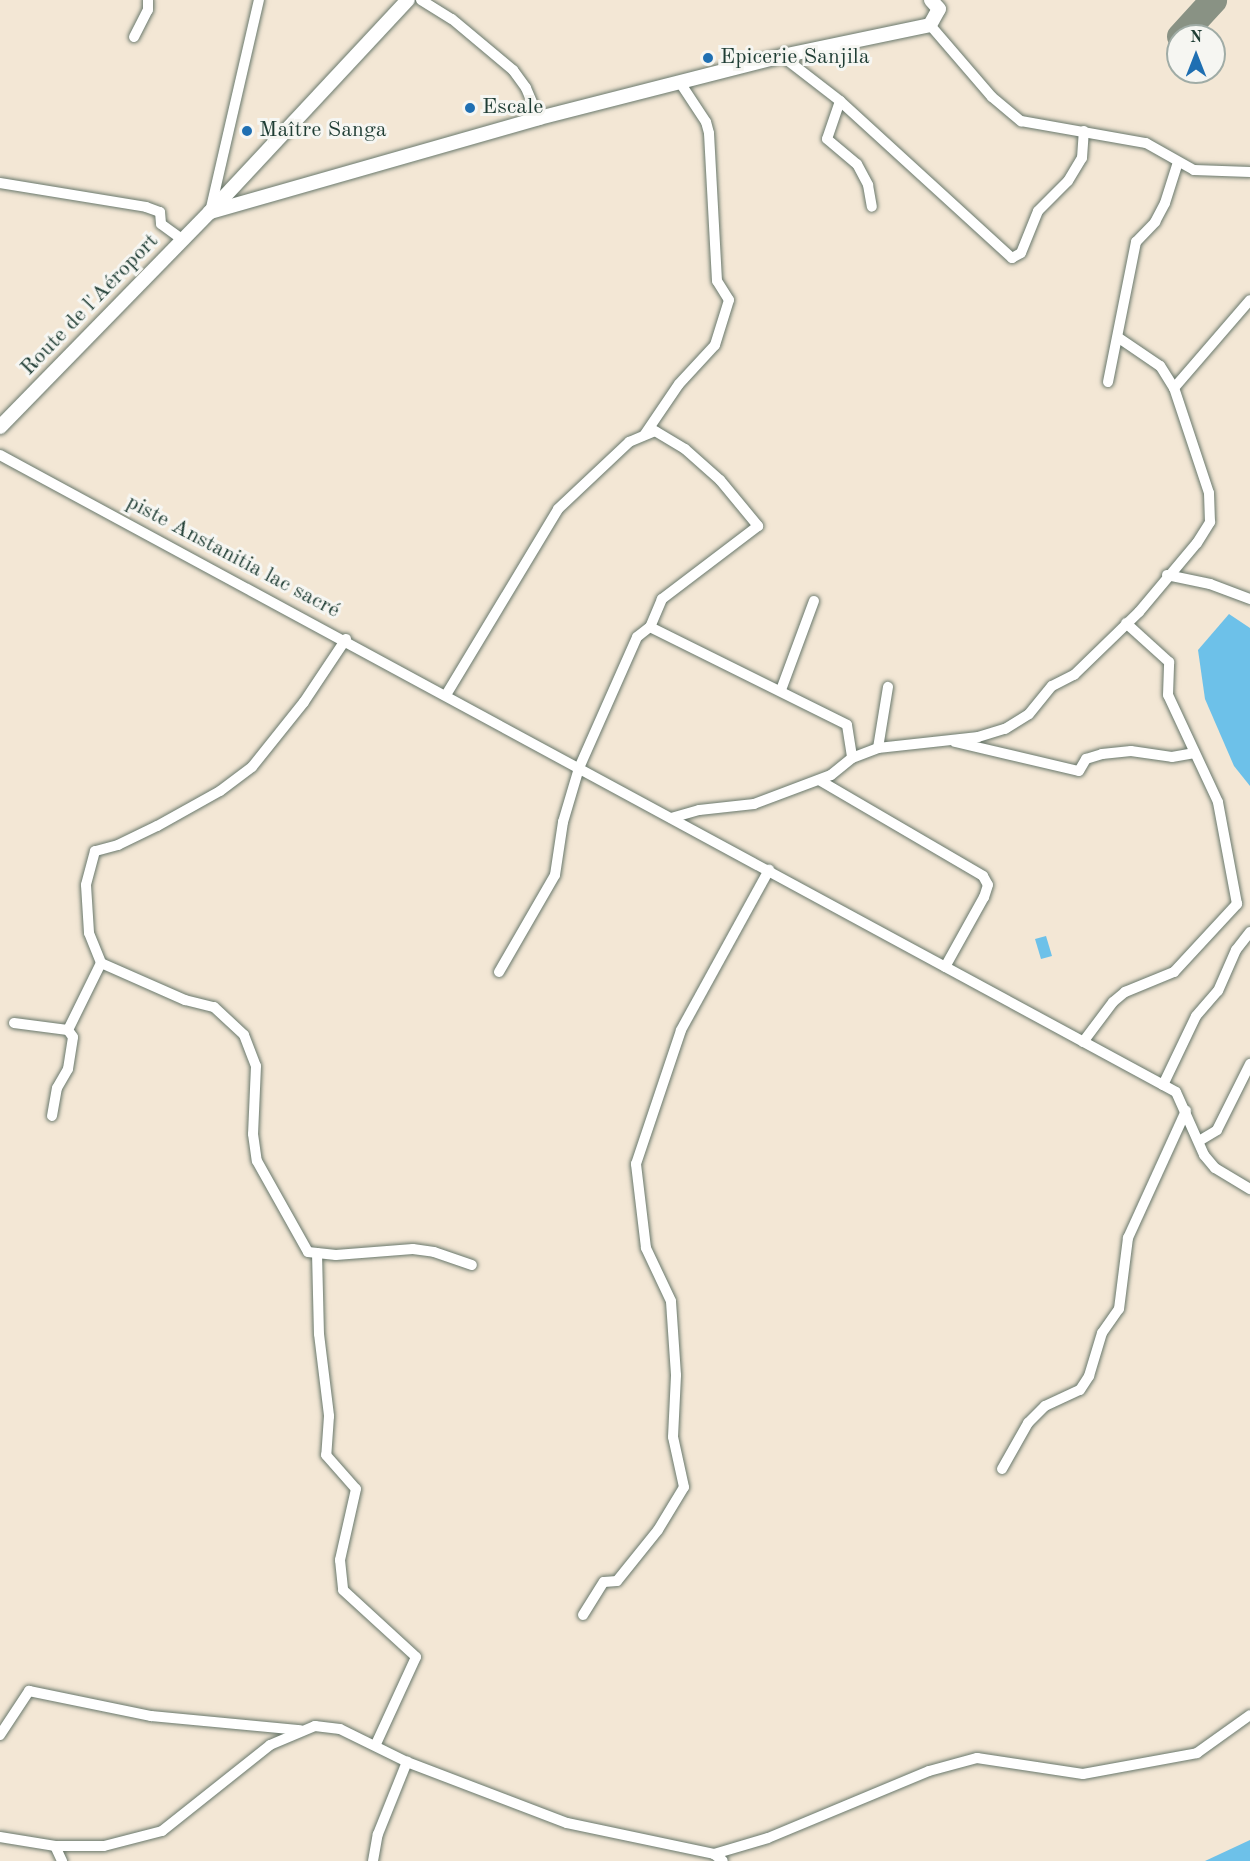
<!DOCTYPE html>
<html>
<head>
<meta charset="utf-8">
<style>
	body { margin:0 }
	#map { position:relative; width:1250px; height:1861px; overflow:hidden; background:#f3e7d5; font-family:"Old Standard TT",serif }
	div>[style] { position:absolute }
	.water>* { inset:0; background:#6dc1e9 }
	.taxiway>* { height:27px; margin:-13.5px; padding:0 13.5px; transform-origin:13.5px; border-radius:13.5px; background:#899284 }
	.roads { filter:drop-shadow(0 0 2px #69786c) drop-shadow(0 0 2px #69786c) }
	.minor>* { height:10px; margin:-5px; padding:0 5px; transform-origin:5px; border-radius:5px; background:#fff }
	.major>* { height:14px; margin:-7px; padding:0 7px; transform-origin:7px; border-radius:7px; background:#fff }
	.dots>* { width:16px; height:16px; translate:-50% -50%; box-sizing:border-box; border:3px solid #f6f6f2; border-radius:50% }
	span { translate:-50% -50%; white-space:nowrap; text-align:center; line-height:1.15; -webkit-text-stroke:6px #f6f6f2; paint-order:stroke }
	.poi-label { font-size:22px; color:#1f3d34 }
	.left { translate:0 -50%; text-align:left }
	.street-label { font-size:22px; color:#1f3d34 }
	.north { position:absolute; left:1166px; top:24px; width:60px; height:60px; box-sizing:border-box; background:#f6f6f2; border:2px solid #a0aca6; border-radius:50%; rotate:0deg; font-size:16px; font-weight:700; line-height:24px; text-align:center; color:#1f3d34 }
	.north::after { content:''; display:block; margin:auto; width:21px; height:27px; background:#1f6fb2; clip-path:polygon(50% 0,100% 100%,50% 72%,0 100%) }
</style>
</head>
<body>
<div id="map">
	<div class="water">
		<i style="clip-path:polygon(1229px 614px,1250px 628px,1250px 786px,1234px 766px,1205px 699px,1198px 650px)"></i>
		<i style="clip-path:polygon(1046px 936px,1052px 956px,1041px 959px,1035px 939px)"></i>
		<i style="clip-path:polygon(1250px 1840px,1250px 1861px,1205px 1861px)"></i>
	</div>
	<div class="taxiway">
		<i style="left:1180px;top:36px;width:49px;rotate:-47.5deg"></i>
	</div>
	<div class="roads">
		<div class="minor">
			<i style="left:421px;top:0;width:36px;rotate:32deg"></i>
			<i style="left:452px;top:19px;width:80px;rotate:39.9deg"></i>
			<i style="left:513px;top:70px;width:22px;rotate:54deg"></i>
			<i style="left:526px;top:88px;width:33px;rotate:67deg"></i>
			<i style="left:930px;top:25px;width:95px;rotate:49.3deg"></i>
			<i style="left:992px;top:97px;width:38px;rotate:40deg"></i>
			<i style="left:1021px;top:121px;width:127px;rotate:10deg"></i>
			<i style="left:1146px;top:143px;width:55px;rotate:29.4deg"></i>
			<i style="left:1194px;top:170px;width:56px;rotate:2deg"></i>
			<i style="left:134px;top:37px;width:30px;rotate:-63deg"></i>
			<i style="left:148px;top:10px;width:10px;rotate:-90deg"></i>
			<i style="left:782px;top:56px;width:73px;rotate:37.8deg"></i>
			<i style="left:840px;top:101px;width:233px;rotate:42.4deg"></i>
			<i style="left:1012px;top:258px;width:10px;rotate:-29deg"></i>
			<i style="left:1021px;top:253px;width:45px;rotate:-68deg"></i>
			<i style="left:1038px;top:211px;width:42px;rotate:-45deg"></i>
			<i style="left:1068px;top:181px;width:27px;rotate:-59deg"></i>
			<i style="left:1082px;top:158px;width:27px;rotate:-86deg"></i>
			<i style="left:840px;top:101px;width:40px;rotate:108.9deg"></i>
			<i style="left:827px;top:139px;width:39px;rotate:40deg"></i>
			<i style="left:857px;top:164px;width:24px;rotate:62deg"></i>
			<i style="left:868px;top:185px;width:22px;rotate:80deg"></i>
			<i style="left:0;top:183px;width:148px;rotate:9.3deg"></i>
			<i style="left:146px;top:207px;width:15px;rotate:20deg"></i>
			<i style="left:160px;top:212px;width:12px;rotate:85deg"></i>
			<i style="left:161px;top:224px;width:27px;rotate:36deg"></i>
			<i style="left:210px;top:212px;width:218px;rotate:-77deg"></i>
			<i style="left:1108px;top:382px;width:143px;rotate:-78.7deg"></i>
			<i style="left:1136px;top:242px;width:28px;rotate:-46deg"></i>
			<i style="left:1155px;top:222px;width:21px;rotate:-62deg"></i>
			<i style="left:1165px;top:203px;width:43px;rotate:-72.4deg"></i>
			<i style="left:1174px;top:388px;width:116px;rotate:-49.2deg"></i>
			<i style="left:645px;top:434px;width:60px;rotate:-55.8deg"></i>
			<i style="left:679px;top:384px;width:53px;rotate:-47.3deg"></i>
			<i style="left:715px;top:345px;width:47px;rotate:-72.7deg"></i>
			<i style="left:729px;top:300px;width:22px;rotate:-122deg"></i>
			<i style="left:717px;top:281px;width:148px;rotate:-93.1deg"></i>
			<i style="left:709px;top:133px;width:11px;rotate:-105deg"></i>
			<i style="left:706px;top:122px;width:45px;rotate:-123.3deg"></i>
			<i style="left:0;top:455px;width:1337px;rotate:28.44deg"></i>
			<i style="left:1176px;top:1092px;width:69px;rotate:66deg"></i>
			<i style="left:1204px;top:1155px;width:17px;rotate:50deg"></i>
			<i style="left:1215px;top:1168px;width:41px;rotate:31deg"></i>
			<i style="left:1167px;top:575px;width:44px;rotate:11.8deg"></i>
			<i style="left:1210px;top:584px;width:43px;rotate:20.6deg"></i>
			<i style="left:346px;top:639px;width:76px;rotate:123.7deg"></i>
			<i style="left:304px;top:702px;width:83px;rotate:128.7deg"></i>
			<i style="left:252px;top:767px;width:40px;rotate:143deg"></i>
			<i style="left:220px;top:791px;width:72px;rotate:150.9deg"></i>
			<i style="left:157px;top:826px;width:43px;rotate:154deg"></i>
			<i style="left:118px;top:845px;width:24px;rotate:165deg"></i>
			<i style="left:95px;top:851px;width:35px;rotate:105deg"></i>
			<i style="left:86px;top:885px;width:48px;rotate:86.4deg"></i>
			<i style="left:89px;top:933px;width:32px;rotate:68deg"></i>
			<i style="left:101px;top:963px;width:92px;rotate:23.8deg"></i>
			<i style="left:185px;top:1000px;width:30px;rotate:14deg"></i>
			<i style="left:214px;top:1007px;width:41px;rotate:43deg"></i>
			<i style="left:244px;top:1035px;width:33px;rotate:69deg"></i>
			<i style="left:256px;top:1066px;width:68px;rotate:92.5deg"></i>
			<i style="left:253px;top:1134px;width:27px;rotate:82deg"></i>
			<i style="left:257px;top:1161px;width:104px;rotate:60.7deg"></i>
			<i style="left:308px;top:1252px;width:28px;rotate:6deg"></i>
			<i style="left:336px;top:1255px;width:77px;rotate:-4.5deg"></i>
			<i style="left:413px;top:1249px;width:21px;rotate:8deg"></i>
			<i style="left:434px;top:1252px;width:40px;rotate:18.9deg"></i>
			<i style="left:781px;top:690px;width:95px;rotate:-69.7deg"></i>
			<i style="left:446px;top:695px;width:217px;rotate:-58.9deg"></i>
			<i style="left:558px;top:509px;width:98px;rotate:-43.3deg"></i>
			<i style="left:629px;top:442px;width:28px;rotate:-23deg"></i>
			<i style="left:655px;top:431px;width:35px;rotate:31deg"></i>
			<i style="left:685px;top:449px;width:47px;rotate:41.5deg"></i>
			<i style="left:720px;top:480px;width:60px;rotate:50.4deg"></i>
			<i style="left:758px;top:526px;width:121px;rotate:142.8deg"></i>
			<i style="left:662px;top:599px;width:30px;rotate:113deg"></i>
			<i style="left:955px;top:742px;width:127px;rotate:13.2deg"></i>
			<i style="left:1079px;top:771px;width:14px;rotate:-60deg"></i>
			<i style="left:1086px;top:759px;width:17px;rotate:-17deg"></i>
			<i style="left:1102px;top:754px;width:29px;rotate:-6deg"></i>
			<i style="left:1131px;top:751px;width:41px;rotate:8.3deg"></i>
			<i style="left:1172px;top:757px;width:23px;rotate:-10deg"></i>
			<i style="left:878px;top:748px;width:62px;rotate:-80.7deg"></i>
			<i style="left:852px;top:758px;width:28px;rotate:-21deg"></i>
			<i style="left:878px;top:748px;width:101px;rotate:-6.3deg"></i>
			<i style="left:978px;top:737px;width:28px;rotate:-17deg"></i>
			<i style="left:1005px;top:729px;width:28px;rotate:-32deg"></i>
			<i style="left:1029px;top:714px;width:36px;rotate:-51deg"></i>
			<i style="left:1052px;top:686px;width:25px;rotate:-27deg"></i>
			<i style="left:1074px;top:675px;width:91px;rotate:-44.1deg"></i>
			<i style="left:1139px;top:612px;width:90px;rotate:-50deg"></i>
			<i style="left:1197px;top:543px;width:25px;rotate:-58deg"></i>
			<i style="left:1210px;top:522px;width:29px;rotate:-92deg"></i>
			<i style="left:1209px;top:493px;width:111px;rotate:-108.4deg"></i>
			<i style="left:1174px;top:388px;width:26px;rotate:-122deg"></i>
			<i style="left:1160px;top:366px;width:50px;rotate:-145.7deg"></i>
			<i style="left:819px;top:780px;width:190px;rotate:30.3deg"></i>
			<i style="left:983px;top:876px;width:10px;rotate:61deg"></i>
			<i style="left:988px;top:885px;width:13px;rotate:108deg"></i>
			<i style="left:984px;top:897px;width:80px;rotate:119.1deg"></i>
			<i style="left:499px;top:972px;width:112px;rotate:-60deg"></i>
			<i style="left:555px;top:875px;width:54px;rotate:-81.4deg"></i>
			<i style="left:563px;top:822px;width:56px;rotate:-73.5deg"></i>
			<i style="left:579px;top:768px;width:143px;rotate:-66.1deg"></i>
			<i style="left:637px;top:637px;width:16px;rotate:-38deg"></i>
			<i style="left:650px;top:627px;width:220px;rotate:26.4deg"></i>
			<i style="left:847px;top:725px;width:33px;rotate:81deg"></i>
			<i style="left:852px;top:758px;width:27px;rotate:141deg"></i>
			<i style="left:831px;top:775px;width:82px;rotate:159.4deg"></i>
			<i style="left:754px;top:804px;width:55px;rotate:173.8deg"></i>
			<i style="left:699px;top:810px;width:29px;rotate:164deg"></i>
			<i style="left:14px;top:1023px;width:54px;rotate:7.4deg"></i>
			<i style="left:68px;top:1030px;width:75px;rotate:-63.8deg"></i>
			<i style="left:1083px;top:1042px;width:50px;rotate:-53.1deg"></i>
			<i style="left:1113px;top:1002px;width:16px;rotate:-40deg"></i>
			<i style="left:1125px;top:992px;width:53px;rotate:-22.2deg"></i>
			<i style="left:1174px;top:972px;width:93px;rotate:-47.2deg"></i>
			<i style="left:1237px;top:904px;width:104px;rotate:-100.6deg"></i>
			<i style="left:1218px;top:802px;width:118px;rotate:-115deg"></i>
			<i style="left:1168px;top:695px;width:33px;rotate:-88deg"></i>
			<i style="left:1169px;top:662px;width:58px;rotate:-137.8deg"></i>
			<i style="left:1163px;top:1085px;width:76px;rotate:-64.4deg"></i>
			<i style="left:1196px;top:1016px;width:33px;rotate:-49deg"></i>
			<i style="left:1218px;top:991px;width:45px;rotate:-66.3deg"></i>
			<i style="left:1236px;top:950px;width:23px;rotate:-52deg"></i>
			<i style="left:52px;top:1116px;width:28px;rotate:-80deg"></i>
			<i style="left:57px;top:1088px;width:22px;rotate:-60deg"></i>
			<i style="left:68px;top:1069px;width:32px;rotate:-81deg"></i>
			<i style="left:73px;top:1037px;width:9px;rotate:-126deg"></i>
			<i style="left:1199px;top:1141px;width:21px;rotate:-31deg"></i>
			<i style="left:1217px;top:1130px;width:74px;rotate:-63.4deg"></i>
			<i style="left:317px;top:1253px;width:81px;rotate:88.6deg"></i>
			<i style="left:319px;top:1334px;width:83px;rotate:83deg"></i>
			<i style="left:329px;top:1416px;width:39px;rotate:94deg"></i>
			<i style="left:326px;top:1455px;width:45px;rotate:48.6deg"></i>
			<i style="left:356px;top:1489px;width:73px;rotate:102.7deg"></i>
			<i style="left:340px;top:1560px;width:30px;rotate:84deg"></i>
			<i style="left:343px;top:1590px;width:99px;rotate:42.5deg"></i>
			<i style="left:416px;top:1657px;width:96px;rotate:114.7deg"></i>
			<i style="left:1002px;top:1469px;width:53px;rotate:-60.5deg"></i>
			<i style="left:1028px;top:1423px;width:24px;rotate:-45deg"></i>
			<i style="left:1045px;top:1406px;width:38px;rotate:-25deg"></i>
			<i style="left:1080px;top:1390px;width:17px;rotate:-57deg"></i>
			<i style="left:1089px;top:1376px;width:45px;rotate:-73.2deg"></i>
			<i style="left:1102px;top:1333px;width:29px;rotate:-55deg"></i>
			<i style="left:1119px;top:1309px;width:72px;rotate:-82.8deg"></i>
			<i style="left:1128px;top:1238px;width:140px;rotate:-65.5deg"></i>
			<i style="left:583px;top:1615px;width:39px;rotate:-58deg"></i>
			<i style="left:604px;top:1582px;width:13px;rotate:-4deg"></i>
			<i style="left:617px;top:1581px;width:65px;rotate:-51.2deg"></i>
			<i style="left:658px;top:1530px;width:50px;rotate:-58.8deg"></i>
			<i style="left:684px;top:1487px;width:51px;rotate:-102.4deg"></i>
			<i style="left:673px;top:1437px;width:62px;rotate:-87.2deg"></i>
			<i style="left:676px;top:1375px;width:74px;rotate:-93.9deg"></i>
			<i style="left:671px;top:1301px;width:59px;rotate:-115.3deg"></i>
			<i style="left:646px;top:1248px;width:85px;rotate:-96.8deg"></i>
			<i style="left:636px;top:1164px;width:141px;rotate:-71.4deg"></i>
			<i style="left:681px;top:1030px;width:183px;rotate:-61.2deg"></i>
			<i style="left:0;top:1735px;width:53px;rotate:-56.6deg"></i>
			<i style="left:29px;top:1691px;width:125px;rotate:11.6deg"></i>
			<i style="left:151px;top:1716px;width:150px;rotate:5.4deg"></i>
			<i style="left:0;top:1837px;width:56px;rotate:9.3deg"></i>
			<i style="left:55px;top:1846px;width:49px"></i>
			<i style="left:104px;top:1846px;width:60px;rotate:-14.5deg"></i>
			<i style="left:162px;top:1831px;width:138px;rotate:-38.5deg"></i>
			<i style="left:270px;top:1745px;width:49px;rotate:-22.9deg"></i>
			<i style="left:315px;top:1726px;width:25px;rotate:7deg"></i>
			<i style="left:340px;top:1729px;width:75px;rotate:26.2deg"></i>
			<i style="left:407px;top:1762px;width:171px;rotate:20.9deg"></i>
			<i style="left:567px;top:1823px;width:150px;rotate:11.9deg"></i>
			<i style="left:714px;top:1854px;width:11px;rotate:38deg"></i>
			<i style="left:55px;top:1846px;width:17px;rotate:65deg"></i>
			<i style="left:714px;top:1854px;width:56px;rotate:-16.5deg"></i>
			<i style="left:768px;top:1838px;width:174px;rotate:-22.6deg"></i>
			<i style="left:929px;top:1771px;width:50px;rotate:-15.2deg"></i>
			<i style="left:977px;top:1758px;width:107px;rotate:8.6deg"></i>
			<i style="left:1083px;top:1774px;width:116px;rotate:-10.4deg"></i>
			<i style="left:1197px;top:1753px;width:65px;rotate:-35.6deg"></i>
			<i style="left:373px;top:1861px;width:27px;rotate:-80deg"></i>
			<i style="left:378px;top:1834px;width:78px;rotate:-68.1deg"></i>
		</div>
		<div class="major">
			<i style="left:210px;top:212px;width:342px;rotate:-15.9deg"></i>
			<i style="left:539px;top:118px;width:251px;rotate:-14.3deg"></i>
			<i style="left:782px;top:56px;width:151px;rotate:-11.8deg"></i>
			<i style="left:930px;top:25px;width:18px;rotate:-61deg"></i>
			<i style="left:939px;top:9px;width:12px;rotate:-132deg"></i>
			<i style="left:0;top:427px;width:301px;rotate:-45.7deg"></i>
			<i style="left:210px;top:212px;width:290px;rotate:-47deg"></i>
		</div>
	</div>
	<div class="dots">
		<i style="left:708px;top:58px;background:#1f6fb2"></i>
		<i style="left:470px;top:108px;background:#1f6fb2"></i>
		<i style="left:247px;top:131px;background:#1f6fb2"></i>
	</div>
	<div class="poi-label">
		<span class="left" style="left:720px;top:58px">Epicerie Sanjila</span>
		<span class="left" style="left:482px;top:108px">Escale</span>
		<span class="left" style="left:259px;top:131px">Maître Sanga</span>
	</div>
	<div class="street-label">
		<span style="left:90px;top:305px;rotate:-46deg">Route de l'Aéroport</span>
		<span style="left:233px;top:557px;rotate:28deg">piste Anstanitia lac sacré</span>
	</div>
	<div class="north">N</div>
</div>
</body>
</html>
